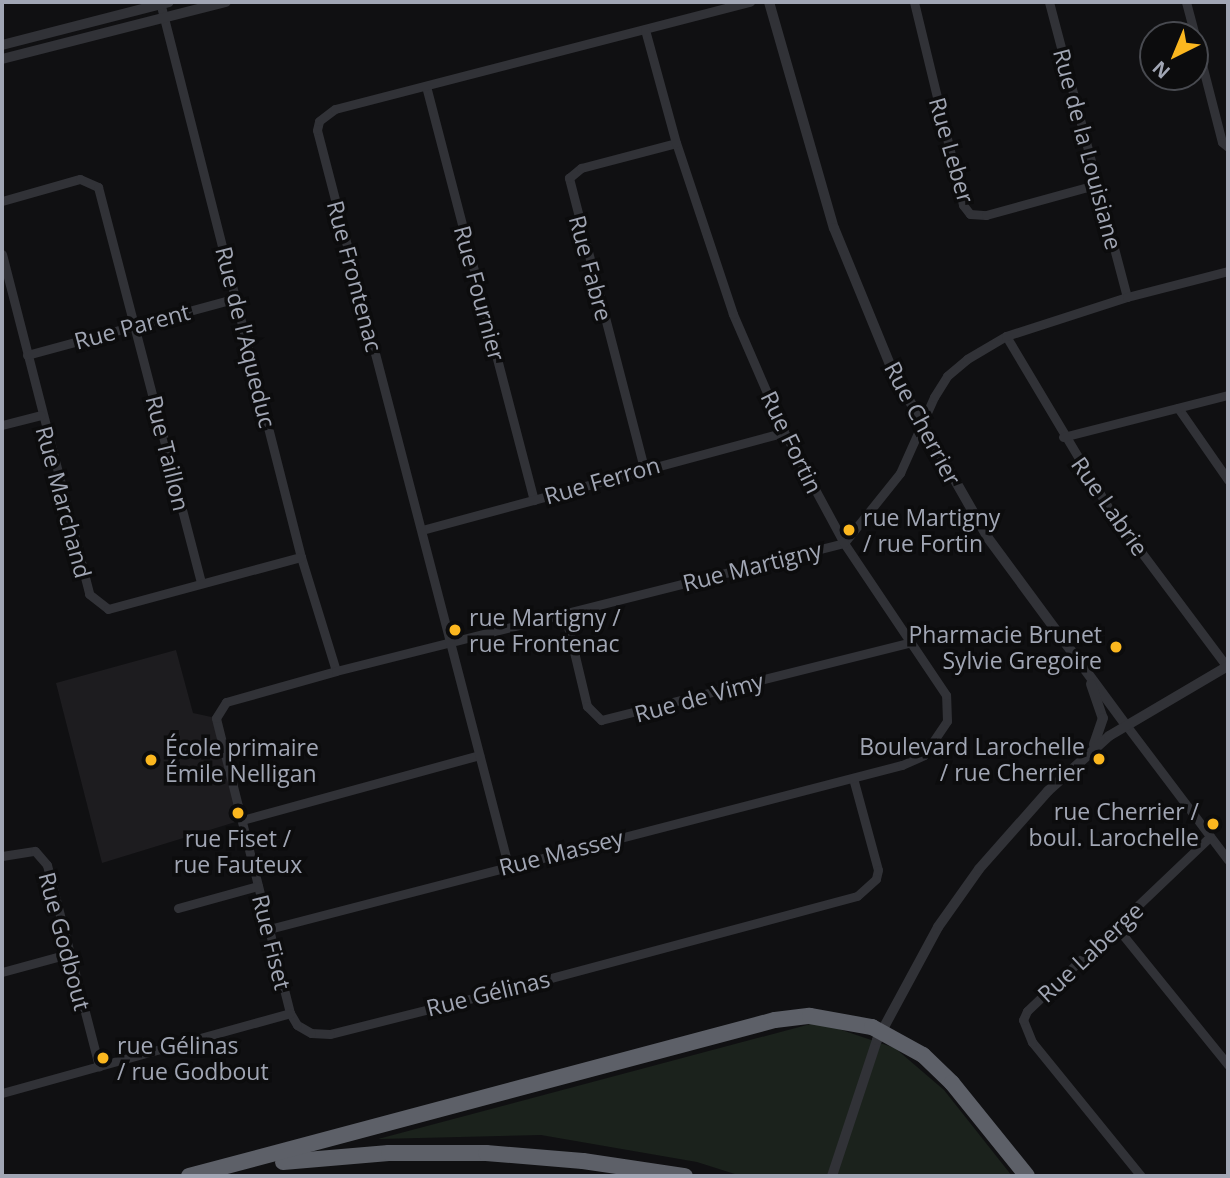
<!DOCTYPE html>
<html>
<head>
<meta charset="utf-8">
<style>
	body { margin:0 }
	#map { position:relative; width:1230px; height:1178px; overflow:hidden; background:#101012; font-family:"Open Sans",sans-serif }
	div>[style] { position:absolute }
	.built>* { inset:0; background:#1d1c1f }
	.green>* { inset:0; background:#1b221c }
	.minor>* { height:9px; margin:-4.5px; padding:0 4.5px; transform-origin:4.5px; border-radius:4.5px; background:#313237 }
	.tertiary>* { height:10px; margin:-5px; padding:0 5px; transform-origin:5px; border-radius:5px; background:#313237 }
	.motorway>* { height:16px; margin:-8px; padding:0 8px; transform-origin:8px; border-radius:8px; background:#5d6068 }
	.dots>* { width:19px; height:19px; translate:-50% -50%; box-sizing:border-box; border:4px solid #0c0c0d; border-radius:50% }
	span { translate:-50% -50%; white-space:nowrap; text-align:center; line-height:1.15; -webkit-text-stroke:7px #0c0c0d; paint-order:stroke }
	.street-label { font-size:23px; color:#a1a6b4 }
	.poi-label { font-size:23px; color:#a1a6b4 }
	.left { translate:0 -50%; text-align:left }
	.right { translate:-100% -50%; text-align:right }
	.frame { position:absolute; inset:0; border:4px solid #a1a6b4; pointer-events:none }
	.north { position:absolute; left:1139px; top:21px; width:70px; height:70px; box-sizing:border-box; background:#0c0c0d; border:2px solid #484a50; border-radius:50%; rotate:223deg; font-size:19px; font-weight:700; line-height:28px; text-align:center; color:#a1a6b4 }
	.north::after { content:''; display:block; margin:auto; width:24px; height:32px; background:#fbb71f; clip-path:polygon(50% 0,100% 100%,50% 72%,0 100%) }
</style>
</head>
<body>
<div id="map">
	<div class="built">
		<i style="clip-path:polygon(176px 650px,193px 713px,216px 718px,242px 820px,102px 863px,56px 683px)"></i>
	</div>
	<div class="green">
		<i style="clip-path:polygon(818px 1022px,895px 1048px,944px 1090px,1012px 1176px,741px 1176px,697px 1162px,541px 1135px,378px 1139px)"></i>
	</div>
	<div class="minor">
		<i style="left:160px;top:2px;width:573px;rotate:75.75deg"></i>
		<i style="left:301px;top:557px;width:119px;rotate:72.9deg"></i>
		<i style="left:914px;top:2px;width:209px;rotate:76.4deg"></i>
		<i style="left:963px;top:205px;width:11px;rotate:52deg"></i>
		<i style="left:970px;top:214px;width:16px;rotate:4deg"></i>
		<i style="left:986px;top:215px;width:113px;rotate:-15.4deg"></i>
		<i style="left:1049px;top:2px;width:305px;rotate:75.2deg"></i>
		<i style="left:1186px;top:2px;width:34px;rotate:75deg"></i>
		<i style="left:1195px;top:37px;width:108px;rotate:75.6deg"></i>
		<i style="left:1222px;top:142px;width:8px;rotate:40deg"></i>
		<i style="left:426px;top:86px;width:428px;rotate:75.4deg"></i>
		<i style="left:2px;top:201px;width:81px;rotate:-15.8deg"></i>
		<i style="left:80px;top:179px;width:20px;rotate:24deg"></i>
		<i style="left:98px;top:187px;width:408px;rotate:75.4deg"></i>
		<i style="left:2px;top:254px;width:351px;rotate:75.6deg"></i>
		<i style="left:89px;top:594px;width:24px;rotate:38deg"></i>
		<i style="left:108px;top:609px;width:200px;rotate:-15.1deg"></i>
		<i style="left:1006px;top:336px;width:201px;rotate:59.2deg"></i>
		<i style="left:1109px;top:509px;width:197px;rotate:53.2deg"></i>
		<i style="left:27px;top:355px;width:218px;rotate:-15.2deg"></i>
		<i style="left:1178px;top:408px;width:88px;rotate:55.2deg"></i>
		<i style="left:2px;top:425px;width:40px;rotate:-14.4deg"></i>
		<i style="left:1063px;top:437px;width:170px;rotate:-14.3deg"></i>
		<i style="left:644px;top:468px;width:300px;rotate:-104.5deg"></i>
		<i style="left:569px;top:178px;width:16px;rotate:-40deg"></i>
		<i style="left:581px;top:168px;width:98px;rotate:-14.7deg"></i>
		<i style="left:422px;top:530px;width:375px;rotate:-15.1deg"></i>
		<i style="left:565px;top:614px;width:95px;rotate:76.6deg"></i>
		<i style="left:587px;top:706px;width:20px;rotate:45deg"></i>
		<i style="left:601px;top:720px;width:316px;rotate:-14.1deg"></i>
		<i style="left:1126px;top:725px;width:169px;rotate:52.9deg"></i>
		<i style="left:853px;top:778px;width:95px;rotate:74.8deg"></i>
		<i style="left:878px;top:870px;width:9px;rotate:103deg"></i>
		<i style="left:876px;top:879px;width:25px;rotate:138deg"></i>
		<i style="left:857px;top:896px;width:364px;rotate:165deg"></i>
		<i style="left:505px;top:990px;width:180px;rotate:165.9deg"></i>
		<i style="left:330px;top:1034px;width:19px;rotate:-177deg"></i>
		<i style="left:311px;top:1033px;width:16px;rotate:-150deg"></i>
		<i style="left:297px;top:1025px;width:14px;rotate:-120deg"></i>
		<i style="left:290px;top:1013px;width:304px;rotate:-104.1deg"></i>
		<i style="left:216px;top:718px;width:19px;rotate:-58deg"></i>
		<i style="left:226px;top:702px;width:114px;rotate:-15.7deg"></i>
		<i style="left:336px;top:671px;width:524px;rotate:-14.14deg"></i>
		<i style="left:844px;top:543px;width:90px;rotate:-51.3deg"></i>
		<i style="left:900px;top:473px;width:83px;rotate:-65.9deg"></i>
		<i style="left:934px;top:397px;width:25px;rotate:-58deg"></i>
		<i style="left:947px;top:376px;width:26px;rotate:-40deg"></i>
		<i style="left:967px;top:359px;width:45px;rotate:-30.5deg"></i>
		<i style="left:1006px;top:336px;width:127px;rotate:-17.9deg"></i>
		<i style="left:1127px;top:297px;width:104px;rotate:-14.4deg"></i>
		<i style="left:242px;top:820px;width:246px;rotate:-15.3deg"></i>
		<i style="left:2px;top:856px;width:33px;rotate:-9deg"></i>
		<i style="left:35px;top:851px;width:18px;rotate:49deg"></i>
		<i style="left:47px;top:865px;width:208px;rotate:75.5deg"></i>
		<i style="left:508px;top:865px;width:759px;rotate:-104.57deg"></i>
		<i style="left:317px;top:130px;width:9px;rotate:-77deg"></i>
		<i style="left:319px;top:121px;width:20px;rotate:-37deg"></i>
		<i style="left:335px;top:109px;width:429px;rotate:-14.5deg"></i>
		<i style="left:178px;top:908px;width:83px;rotate:-15.4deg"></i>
		<i style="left:269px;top:929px;width:654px;rotate:-14.53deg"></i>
		<i style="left:902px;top:765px;width:24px;rotate:-24deg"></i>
		<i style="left:924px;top:755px;width:41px;rotate:-55.9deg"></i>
		<i style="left:947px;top:721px;width:26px;rotate:-92deg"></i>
		<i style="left:946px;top:695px;width:183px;rotate:-123.9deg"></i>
		<i style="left:844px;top:543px;width:126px;rotate:-118.4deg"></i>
		<i style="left:784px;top:432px;width:129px;rotate:-113.4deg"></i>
		<i style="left:733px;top:314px;width:180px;rotate:-108.4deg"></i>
		<i style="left:676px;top:143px;width:117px;rotate:-105.3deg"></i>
		<i style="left:1118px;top:929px;width:175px;rotate:51deg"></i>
		<i style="left:2px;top:972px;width:68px;rotate:-15.3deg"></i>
		<i style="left:2px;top:1093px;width:299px;rotate:-15.5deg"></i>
		<i style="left:1141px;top:1176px;width:173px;rotate:-129.1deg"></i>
		<i style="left:1032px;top:1042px;width:24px;rotate:-112deg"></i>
		<i style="left:1023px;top:1020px;width:10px;rotate:-66deg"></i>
		<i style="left:1027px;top:1011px;width:253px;rotate:-43.6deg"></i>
	</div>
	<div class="tertiary">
		<i style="left:769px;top:2px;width:235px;rotate:74deg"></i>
		<i style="left:834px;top:228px;width:156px;rotate:67.7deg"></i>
		<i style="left:893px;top:372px;width:191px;rotate:60.2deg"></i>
		<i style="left:988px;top:538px;width:232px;rotate:53.6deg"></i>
		<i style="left:2px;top:45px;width:172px;rotate:-14.4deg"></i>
		<i style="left:2px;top:59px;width:231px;rotate:-14.3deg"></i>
		<i style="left:1091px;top:684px;width:36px;rotate:71deg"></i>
		<i style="left:1103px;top:718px;width:28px;rotate:109deg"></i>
		<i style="left:832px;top:1176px;width:143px;rotate:-71.7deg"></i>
		<i style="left:877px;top:1040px;width:128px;rotate:-61.6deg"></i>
		<i style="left:938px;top:927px;width:71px;rotate:-54.7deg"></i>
		<i style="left:979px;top:869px;width:104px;rotate:-48.5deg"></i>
		<i style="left:1048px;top:791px;width:82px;rotate:-42deg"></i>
		<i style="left:1109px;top:736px;width:138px;rotate:-30.5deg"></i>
	</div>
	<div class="motorway">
		<i style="left:283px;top:1162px;width:106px;rotate:-4.9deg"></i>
		<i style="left:389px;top:1153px;width:97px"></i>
		<i style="left:486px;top:1153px;width:97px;rotate:4.7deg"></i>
		<i style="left:583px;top:1161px;width:103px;rotate:8.4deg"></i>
		<i style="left:189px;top:1176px;width:606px;rotate:-14.91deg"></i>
		<i style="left:775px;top:1020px;width:35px;rotate:-7deg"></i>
		<i style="left:810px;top:1016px;width:63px;rotate:10.1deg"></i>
		<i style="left:872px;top:1027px;width:58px;rotate:28.8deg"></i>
		<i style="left:923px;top:1055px;width:40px;rotate:44deg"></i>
		<i style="left:952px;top:1083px;width:119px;rotate:51.1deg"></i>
	</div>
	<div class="dots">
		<i style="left:849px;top:530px;background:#fbb71f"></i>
		<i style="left:455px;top:630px;background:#fbb71f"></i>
		<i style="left:1116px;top:647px;background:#fbb71f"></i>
		<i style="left:1099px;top:759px;background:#fbb71f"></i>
		<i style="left:151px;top:760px;background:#fbb71f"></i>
		<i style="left:238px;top:813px;background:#fbb71f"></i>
		<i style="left:1213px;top:824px;background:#fbb71f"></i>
		<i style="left:103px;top:1058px;background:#fbb71f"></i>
	</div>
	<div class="street-label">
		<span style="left:1088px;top:149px;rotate:75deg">Rue de la Louisiane</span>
		<span style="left:952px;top:150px;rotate:74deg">Rue Leber</span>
		<span style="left:591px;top:268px;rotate:75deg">Rue Fabre</span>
		<span style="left:355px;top:276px;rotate:75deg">Rue Frontenac</span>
		<span style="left:480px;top:293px;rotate:75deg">Rue Fournier</span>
		<span style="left:132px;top:326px;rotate:-15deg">Rue Parent</span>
		<span style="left:246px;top:337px;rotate:76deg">Rue de l'Aqueduc</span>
		<span style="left:923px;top:423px;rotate:62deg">Rue Cherrier</span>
		<span style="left:792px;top:442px;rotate:64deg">Rue Fortin</span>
		<span style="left:168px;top:453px;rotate:76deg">Rue Taillon</span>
		<span style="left:602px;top:480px;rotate:-16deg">Rue Ferron</span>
		<span style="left:64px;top:502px;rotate:75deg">Rue Marchand</span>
		<span style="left:1110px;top:506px;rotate:55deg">Rue Labrie</span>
		<span style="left:752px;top:566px;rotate:-14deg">Rue Martigny</span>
		<span style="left:699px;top:697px;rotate:-15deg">Rue de Vimy</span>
		<span style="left:561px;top:852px;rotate:-14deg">Rue Massey</span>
		<span style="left:65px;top:941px;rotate:75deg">Rue Godbout</span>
		<span style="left:272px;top:942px;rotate:76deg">Rue Fiset</span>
		<span style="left:1090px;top:952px;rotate:-43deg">Rue Laberge</span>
		<span style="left:488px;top:993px;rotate:-14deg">Rue Gélinas</span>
	</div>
	<div class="poi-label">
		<span class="left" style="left:863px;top:530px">rue Martigny<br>/ rue Fortin</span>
		<span class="left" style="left:469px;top:630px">rue Martigny /<br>rue Frontenac</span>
		<span class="right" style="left:1102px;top:647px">Pharmacie Brunet<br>Sylvie Gregoire</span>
		<span class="right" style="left:1085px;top:759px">Boulevard Larochelle<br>/ rue Cherrier</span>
		<span class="left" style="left:165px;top:760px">École primaire<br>Émile Nelligan</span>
		<span class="right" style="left:1199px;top:824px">rue Cherrier /<br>boul. Larochelle</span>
		<span style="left:238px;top:851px">rue Fiset /<br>rue Fauteux</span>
		<span class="left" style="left:117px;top:1058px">rue Gélinas<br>/ rue Godbout</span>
	</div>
	<div class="frame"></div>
	<div class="north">N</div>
</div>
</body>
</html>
